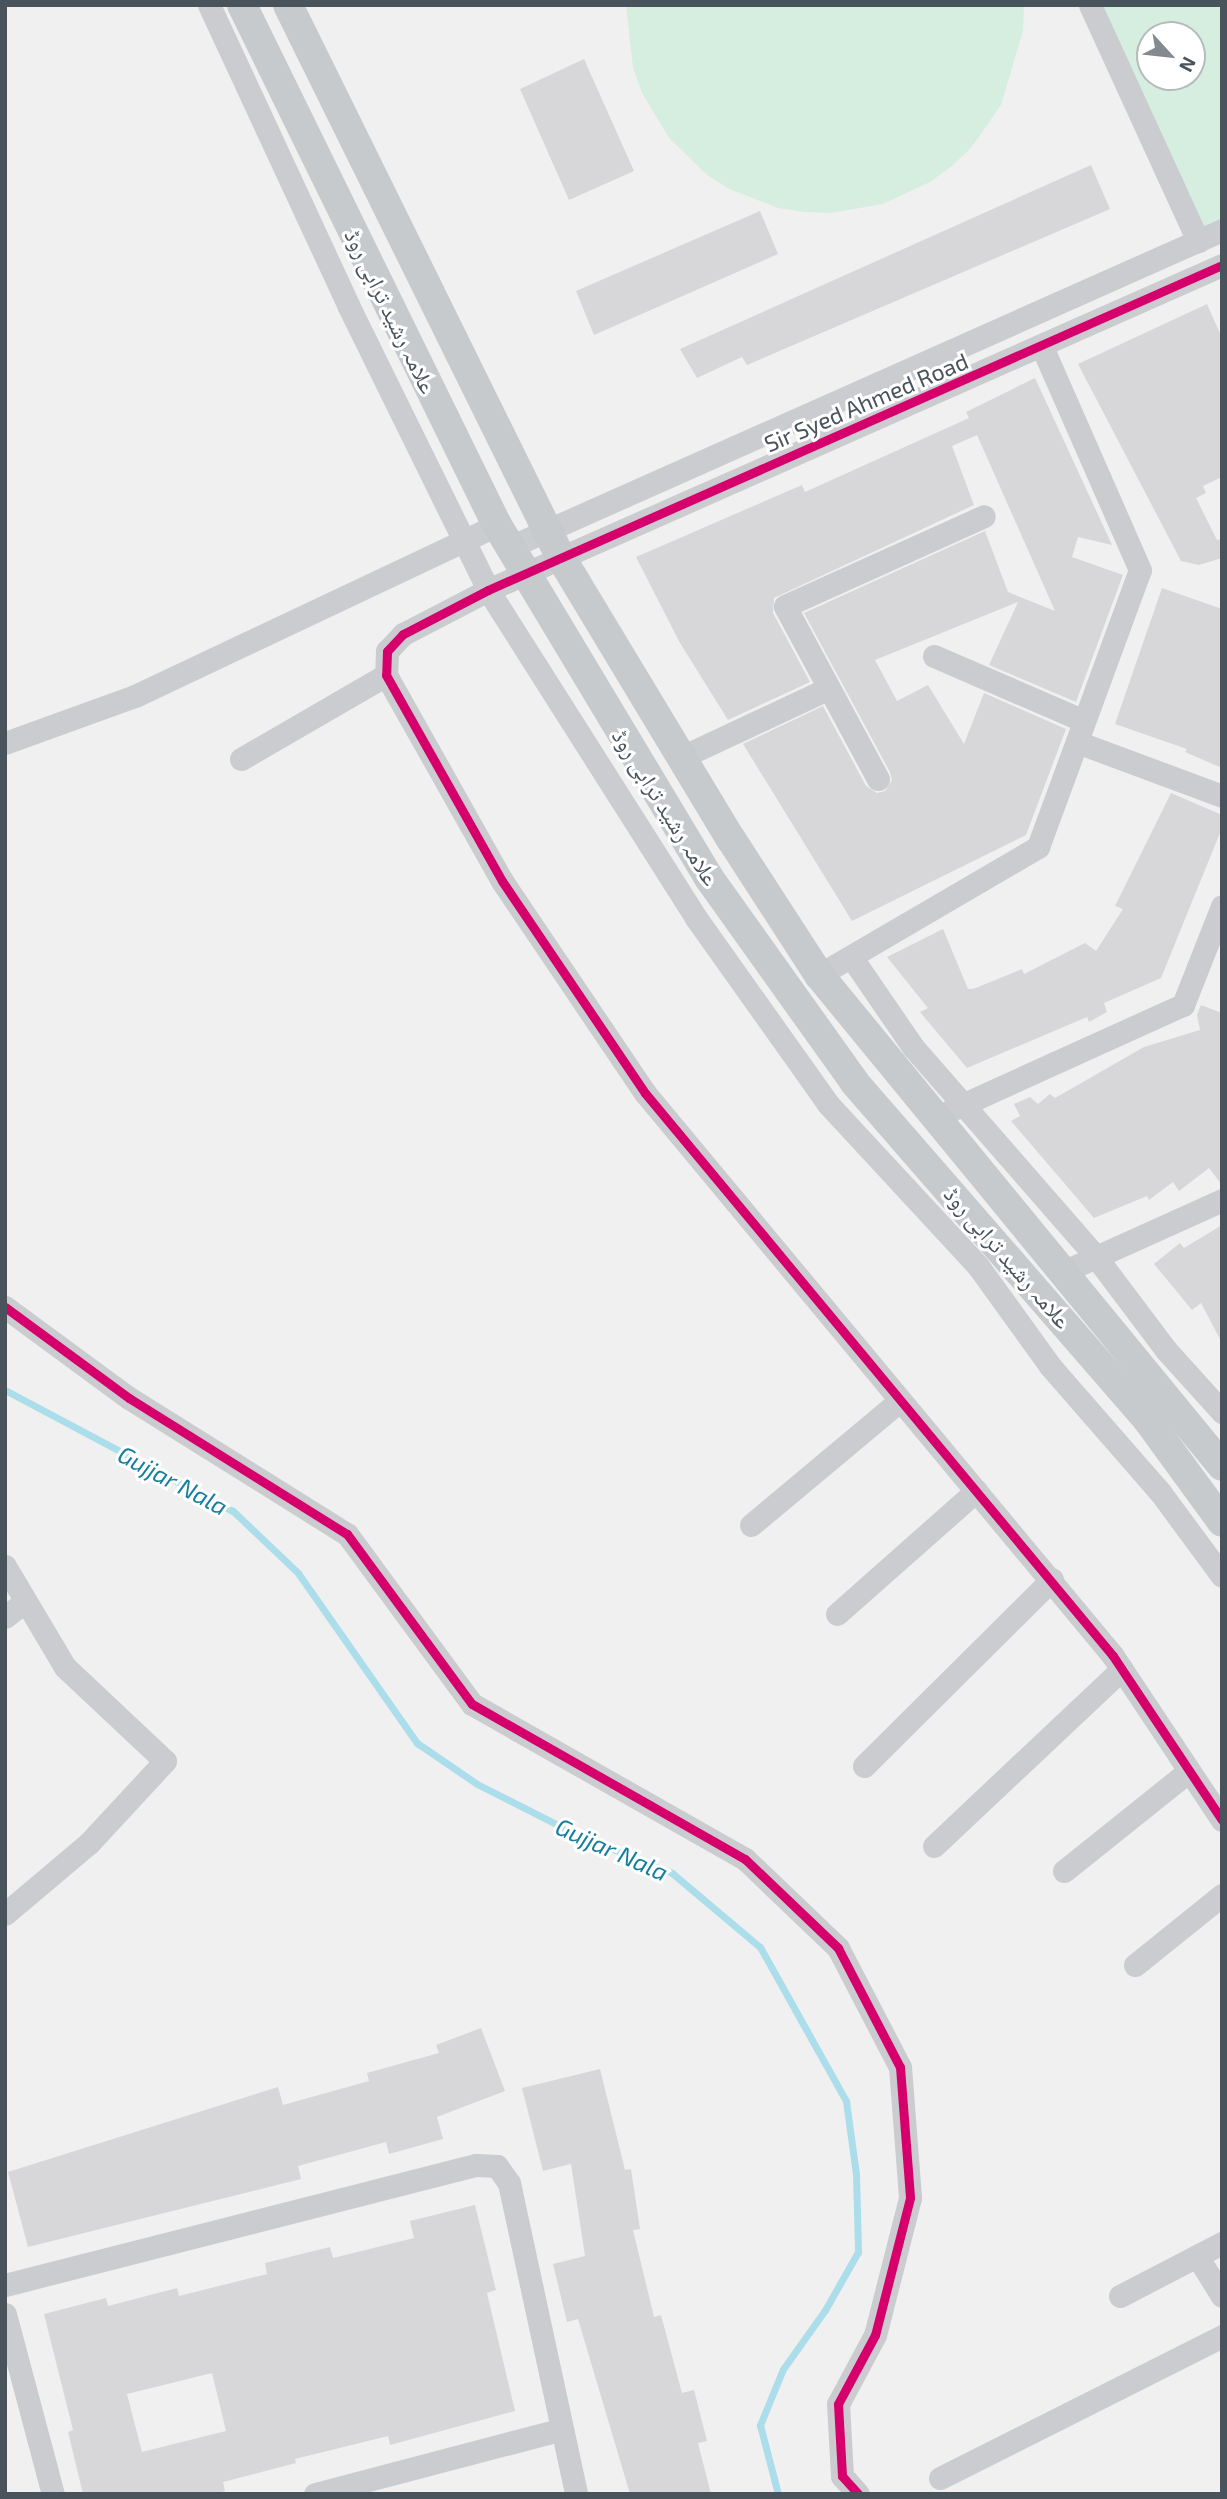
<!DOCTYPE html>
<html>
<head>
<meta charset="utf-8">
<style>
	body { margin:0 }
	#map { position:relative; width:1227px; height:2499px; overflow:hidden; background:#f1f0f0; font-family:"Exo 2","Noto Naskh Arabic",sans-serif }
	div>[style] { position:absolute }
	.green>* { inset:0; background:#d6eee0 }
	.stream>* { height:7px; margin:-3.5px; padding:0 3.5px; transform-origin:3.5px; border-radius:3.5px; background:#acddea }
	.building>* { inset:0; background:#d7d7d9 }
	.minor>* { height:23px; margin:-11.5px; padding:0 11.5px; transform-origin:11.5px; border-radius:11.5px; background:#cacccf }
	.major>* { height:30px; margin:-15px; padding:0 15px; transform-origin:15px; border-radius:15px; background:#c6cacd }
	.cycleway>* { height:9px; margin:-4.5px; padding:0 4.5px; transform-origin:4.5px; border-radius:4.5px; background:#d6006c }
	span { translate:-50% -50%; white-space:nowrap; text-align:center; line-height:1.15; -webkit-text-stroke:6px #fff; paint-order:stroke }
	.street-label { font-size:23px; color:#48535c }
	.water-label { font-size:24px; color:#137f9d; font-style:italic }
	.frame { position:absolute; inset:0; border:7px solid #48535c; pointer-events:none }
	.north { position:absolute; left:1136px; top:21px; width:70px; height:70px; box-sizing:border-box; background:#fff; border:2px solid #b6babe; border-radius:50%; rotate:117deg; font-size:19px; font-weight:700; line-height:28px; text-align:center; color:#48535c }
	.north::after { content:''; display:block; margin:auto; width:24px; height:32px; background:#838a90; clip-path:polygon(50% 0,100% 100%,50% 72%,0 100%) }
</style>
</head>
<body>
<div id="map">
	<div class="green">
		<i style="clip-path:polygon(626px 5px,1024px 5px,1023px 31px,1001px 105px,971px 148px,952px 166px,930px 182px,883px 204px,831px 213px,804px 212px,778px 208px,729px 189px,707px 175px,669px 138px,642px 93px,633px 68px)"></i>
		<i style="clip-path:polygon(evenodd,1090px 5px,1222px 5px,1222px 230px,1198px 241px,1090px 5px,1150px 35px,1192px 35px,1192px 77px,1150px 77px,1150px 35px)"></i>
	</div>
	<div class="stream">
		<i style="left:5px;top:1390px;width:258px;rotate:28deg"></i>
		<i style="left:233px;top:1511px;width:90px;rotate:43.6deg"></i>
		<i style="left:298px;top:1573px;width:208px;rotate:55deg"></i>
		<i style="left:417px;top:1743px;width:73px;rotate:34.3deg"></i>
		<i style="left:477px;top:1784px;width:111px;rotate:26.8deg"></i>
		<i style="left:576px;top:1834px;width:104px;rotate:22.1deg"></i>
		<i style="left:672px;top:1873px;width:115px;rotate:40.1deg"></i>
		<i style="left:760px;top:1947px;width:176px;rotate:60.8deg"></i>
		<i style="left:846px;top:2101px;width:74px;rotate:82.2deg"></i>
		<i style="left:856px;top:2174px;width:78px;rotate:88.5deg"></i>
		<i style="left:858px;top:2252px;width:67px;rotate:119.6deg"></i>
		<i style="left:825px;top:2310px;width:72px;rotate:125.4deg"></i>
		<i style="left:783px;top:2369px;width:61px;rotate:112.3deg"></i>
		<i style="left:760px;top:2425px;width:71px;rotate:75.4deg"></i>
	</div>
	<div class="building">
		<i style="clip-path:polygon(584px 59px,634px 171px,569px 200px,520px 89px)"></i>
		<i style="clip-path:polygon(1091px 165px,1110px 209px,747px 365px,742px 357px,697px 378px,680px 349px)"></i>
		<i style="clip-path:polygon(760px 211px,778px 254px,594px 335px,576px 291px)"></i>
		<i style="clip-path:polygon(1207px 304px,1222px 338px,1222px 477px,1203px 486px,1206px 493px,1196px 498px,1217px 540px,1222px 539px,1222px 558px,1199px 565px,1181px 561px,1078px 364px)"></i>
		<i style="clip-path:polygon(1035px 378px,1112px 545px,1078px 537px,1072px 557px,1123px 575px,1076px 702px,989px 665px,1018px 602px,875px 660px,897px 701px,928px 685px,964px 744px,984px 693px,1066px 729px,1026px 835px,852px 921px,743px 744px,823px 706px,866px 786px,877px 793px,885px 791px,892px 780px,890px 772px,804px 613px,985px 531px,1008px 592px,1055px 611px,977px 435px,952px 446px,974px 505px,774px 598px,773px 613px,810px 682px,728px 720px,680px 643px,636px 557px,802px 485px,805px 492px,969px 418px,966px 412px)"></i>
		<i style="clip-path:polygon(1162px 588px,1222px 609px,1222px 768px,1185px 752px,1187px 749px,1115px 724px)"></i>
		<i style="clip-path:polygon(1171px 793px,1222px 815px,1222px 828px,1161px 978px,1104px 1003px,1107px 1012px,1089px 1022px,1087px 1017px,967px 1068px,920px 1012px,928px 1008px,887px 957px,943px 929px,968px 989px,973px 989px,1022px 969px,1024px 974px,1085px 943px,1096px 951px,1123px 909px,1115px 906px)"></i>
		<i style="clip-path:polygon(1201px 1005px,1222px 1013px,1222px 1185px,1209px 1168px,1179px 1191px,1173px 1182px,1149px 1200px,1147px 1196px,1094px 1218px,1011px 1121px,1020px 1116px,1014px 1104px,1030px 1097px,1038px 1104px,1050px 1094px,1055px 1098px,1144px 1047px,1200px 1030px,1197px 1015px)"></i>
		<i style="clip-path:polygon(1222px 1225px,1222px 1343px,1201px 1303px,1192px 1310px,1154px 1264px,1180px 1243px,1184px 1248px)"></i>
		<i style="clip-path:polygon(481px 2028px,505px 2091px,437px 2117px,443px 2139px,389px 2154px,386px 2142px,298px 2166px,301px 2179px,28px 2247px,8px 2172px,278px 2087px,283px 2105px,369px 2081px,367px 2073px,439px 2053px,436px 2045px)"></i>
		<i style="clip-path:polygon(600px 2069px,625px 2170px,631px 2169px,640px 2229px,633px 2230px,654px 2317px,661px 2315px,682px 2393px,694px 2390px,707px 2441px,698px 2443px,711px 2494px,630px 2494px,578px 2319px,567px 2322px,553px 2264px,585px 2256px,571px 2164px,543px 2171px,522px 2088px)"></i>
		<i style="clip-path:polygon(evenodd,475px 2205px,496px 2290px,487px 2293px,515px 2411px,390px 2445px,388px 2436px,295px 2459px,296px 2463px,223px 2482px,225px 2491px,216px 2494px,83px 2494px,68px 2432px,73px 2430px,44px 2314px,106px 2298px,108px 2306px,177px 2288px,179px 2296px,267px 2274px,265px 2263px,330px 2247px,333px 2258px,414px 2238px,410px 2221px,475px 2205px,212px 2373px,226px 2431px,142px 2452px,127px 2394px,212px 2373px)"></i>
	</div>
	<div class="minor">
		<i style="left:209px;top:5px;width:331px;rotate:65.1deg"></i>
		<i style="left:348px;top:305px;width:318px;rotate:63.8deg"></i>
		<i style="left:488px;top:590px;width:388px;rotate:57.6deg"></i>
		<i style="left:696px;top:918px;width:228px;rotate:54.6deg"></i>
		<i style="left:828px;top:1104px;width:221px;rotate:47.2deg"></i>
		<i style="left:978px;top:1266px;width:123px;rotate:54.2deg"></i>
		<i style="left:1050px;top:1366px;width:167px;rotate:48.9deg"></i>
		<i style="left:1160px;top:1492px;width:104px;rotate:53.6deg"></i>
		<i style="left:1090px;top:5px;width:260px;rotate:65.4deg"></i>
		<i style="left:1222px;top:265px;width:803px;rotate:156.12deg"></i>
		<i style="left:488px;top:590px;width:96px;rotate:152.6deg"></i>
		<i style="left:403px;top:634px;width:23px;rotate:133deg"></i>
		<i style="left:387px;top:651px;width:24px;rotate:92deg"></i>
		<i style="left:386px;top:675px;width:236px;rotate:60.6deg"></i>
		<i style="left:502px;top:881px;width:256px;rotate:56deg"></i>
		<i style="left:645px;top:1093px;width:732px;rotate:50.26deg"></i>
		<i style="left:1113px;top:1656px;width:197px;rotate:56.4deg"></i>
		<i style="left:510px;top:547px;width:779px;rotate:-24deg"></i>
		<i style="left:934px;top:656px;width:163px;rotate:23.4deg"></i>
		<i style="left:1077px;top:742px;width:155px;rotate:20.4deg"></i>
		<i style="left:5px;top:743px;width:138px;rotate:-19.9deg"></i>
		<i style="left:135px;top:696px;width:400px;rotate:-25.3deg"></i>
		<i style="left:682px;top:757px;width:162px;rotate:-25.1deg"></i>
		<i style="left:241px;top:759px;width:168px;rotate:-30.1deg"></i>
		<i style="left:878px;top:779px;width:196px;rotate:-118.3deg"></i>
		<i style="left:785px;top:606px;width:218px;rotate:-24.3deg"></i>
		<i style="left:852px;top:958px;width:108px;rotate:55.6deg"></i>
		<i style="left:913px;top:1047px;width:279px;rotate:48.9deg"></i>
		<i style="left:1096px;top:1257px;width:116px;rotate:53deg"></i>
		<i style="left:1166px;top:1350px;width:84px;rotate:47.9deg"></i>
		<i style="left:819px;top:975px;width:254px;rotate:-30.3deg"></i>
		<i style="left:1038px;top:847px;width:295px;rotate:-69.8deg"></i>
		<i style="left:1140px;top:570px;width:244px;rotate:-113.7deg"></i>
		<i style="left:951px;top:1110px;width:255px;rotate:-24.4deg"></i>
		<i style="left:1183px;top:1005px;width:106px;rotate:-68.5deg"></i>
		<i style="left:1065px;top:1271px;width:172px;rotate:-24.3deg"></i>
		<i style="left:5px;top:1307px;width:154px;rotate:36.3deg"></i>
		<i style="left:129px;top:1398px;width:257px;rotate:32deg"></i>
		<i style="left:347px;top:1534px;width:211px;rotate:53.7deg"></i>
		<i style="left:472px;top:1704px;width:314px;rotate:29.6deg"></i>
		<i style="left:745px;top:1859px;width:129px;rotate:43.7deg"></i>
		<i style="left:838px;top:1948px;width:134px;rotate:62.5deg"></i>
		<i style="left:900px;top:2067px;width:131px;rotate:85.6deg"></i>
		<i style="left:910px;top:2198px;width:141px;rotate:104.3deg"></i>
		<i style="left:875px;top:2335px;width:78px;rotate:118.2deg"></i>
		<i style="left:838px;top:2404px;width:72px;rotate:86.8deg"></i>
		<i style="left:842px;top:2476px;width:24px;rotate:48deg"></i>
		<i style="left:751px;top:1525px;width:192px;rotate:-39.9deg"></i>
		<i style="left:5px;top:1566px;width:117px;rotate:59.3deg"></i>
		<i style="left:65px;top:1667px;width:137px;rotate:43.2deg"></i>
		<i style="left:165px;top:1761px;width:112px;rotate:132.8deg"></i>
		<i style="left:89px;top:1843px;width:110px;rotate:139.8deg"></i>
		<i style="left:837px;top:1614px;width:186px;rotate:-41.5deg"></i>
		<i style="left:5px;top:1617px;width:24px;rotate:-38deg"></i>
		<i style="left:864px;top:1766px;width:265px;rotate:-44.8deg"></i>
		<i style="left:934px;top:1846px;width:258px;rotate:-43.3deg"></i>
		<i style="left:1064px;top:1871px;width:160px;rotate:-38.7deg"></i>
		<i style="left:1135px;top:1965px;width:112px;rotate:-38.8deg"></i>
		<i style="left:1197px;top:2256px;width:47px;rotate:58deg"></i>
		<i style="left:5px;top:2285px;width:486px;rotate:-14.3deg"></i>
		<i style="left:476px;top:2165px;width:21px;rotate:3deg"></i>
		<i style="left:497px;top:2166px;width:21px;rotate:55deg"></i>
		<i style="left:509px;top:2183px;width:318px;rotate:77.8deg"></i>
		<i style="left:1120px;top:2296px;width:115px;rotate:-27.5deg"></i>
		<i style="left:5px;top:2314px;width:186px;rotate:75.1deg"></i>
		<i style="left:940px;top:2478px;width:316px;rotate:-26.7deg"></i>
		<i style="left:315px;top:2494px;width:255px;rotate:-14.7deg"></i>
	</div>
	<div class="major">
		<i style="left:242px;top:5px;width:579px;rotate:63.88deg"></i>
		<i style="left:497px;top:525px;width:412px;rotate:59deg"></i>
		<i style="left:709px;top:878px;width:252px;rotate:54.5deg"></i>
		<i style="left:855px;top:1083px;width:445px;rotate:49deg"></i>
		<i style="left:1147px;top:1419px;width:127px;rotate:53.9deg"></i>
		<i style="left:288px;top:5px;width:614px;rotate:63.73deg"></i>
		<i style="left:560px;top:556px;width:331px;rotate:58.9deg"></i>
		<i style="left:731px;top:839px;width:162px;rotate:57.1deg"></i>
		<i style="left:819px;top:975px;width:635px;rotate:50.62deg"></i>
	</div>
	<div class="cycleway">
		<i style="left:1222px;top:265px;width:803px;rotate:156.12deg"></i>
		<i style="left:488px;top:590px;width:96px;rotate:152.6deg"></i>
		<i style="left:403px;top:634px;width:23px;rotate:133deg"></i>
		<i style="left:387px;top:651px;width:24px;rotate:92deg"></i>
		<i style="left:386px;top:675px;width:236px;rotate:60.6deg"></i>
		<i style="left:502px;top:881px;width:256px;rotate:56deg"></i>
		<i style="left:645px;top:1093px;width:732px;rotate:50.26deg"></i>
		<i style="left:1113px;top:1656px;width:197px;rotate:56.4deg"></i>
		<i style="left:5px;top:1307px;width:154px;rotate:36.3deg"></i>
		<i style="left:129px;top:1398px;width:257px;rotate:32deg"></i>
		<i style="left:347px;top:1534px;width:211px;rotate:53.7deg"></i>
		<i style="left:472px;top:1704px;width:314px;rotate:29.6deg"></i>
		<i style="left:745px;top:1859px;width:129px;rotate:43.7deg"></i>
		<i style="left:838px;top:1948px;width:134px;rotate:62.5deg"></i>
		<i style="left:900px;top:2067px;width:131px;rotate:85.6deg"></i>
		<i style="left:910px;top:2198px;width:141px;rotate:104.3deg"></i>
		<i style="left:875px;top:2335px;width:78px;rotate:118.2deg"></i>
		<i style="left:838px;top:2404px;width:72px;rotate:86.8deg"></i>
		<i style="left:842px;top:2476px;width:24px;rotate:48deg"></i>
	</div>
	<div class="street-label">
		<span style="left:391px;top:311px;rotate:64deg">علامہ رشید ترابی روڈ</span>
		<span style="left:866px;top:402px;rotate:-23deg">Sir Syed Ahmed Road</span>
		<span style="left:666px;top:807px;rotate:58deg">علامہ رشید ترابی روڈ</span>
		<span style="left:1008px;top:1257px;rotate:49deg">علامہ رشید ترابی روڈ</span>
	</div>
	<div class="water-label">
		<span style="left:173px;top:1480px;rotate:28deg">Gujjar Nala</span>
		<span style="left:612px;top:1849px;rotate:24deg">Gujjar Nala</span>
	</div>
	<div class="frame"></div>
	<div class="north">N</div>
</div>
</body>
</html>
